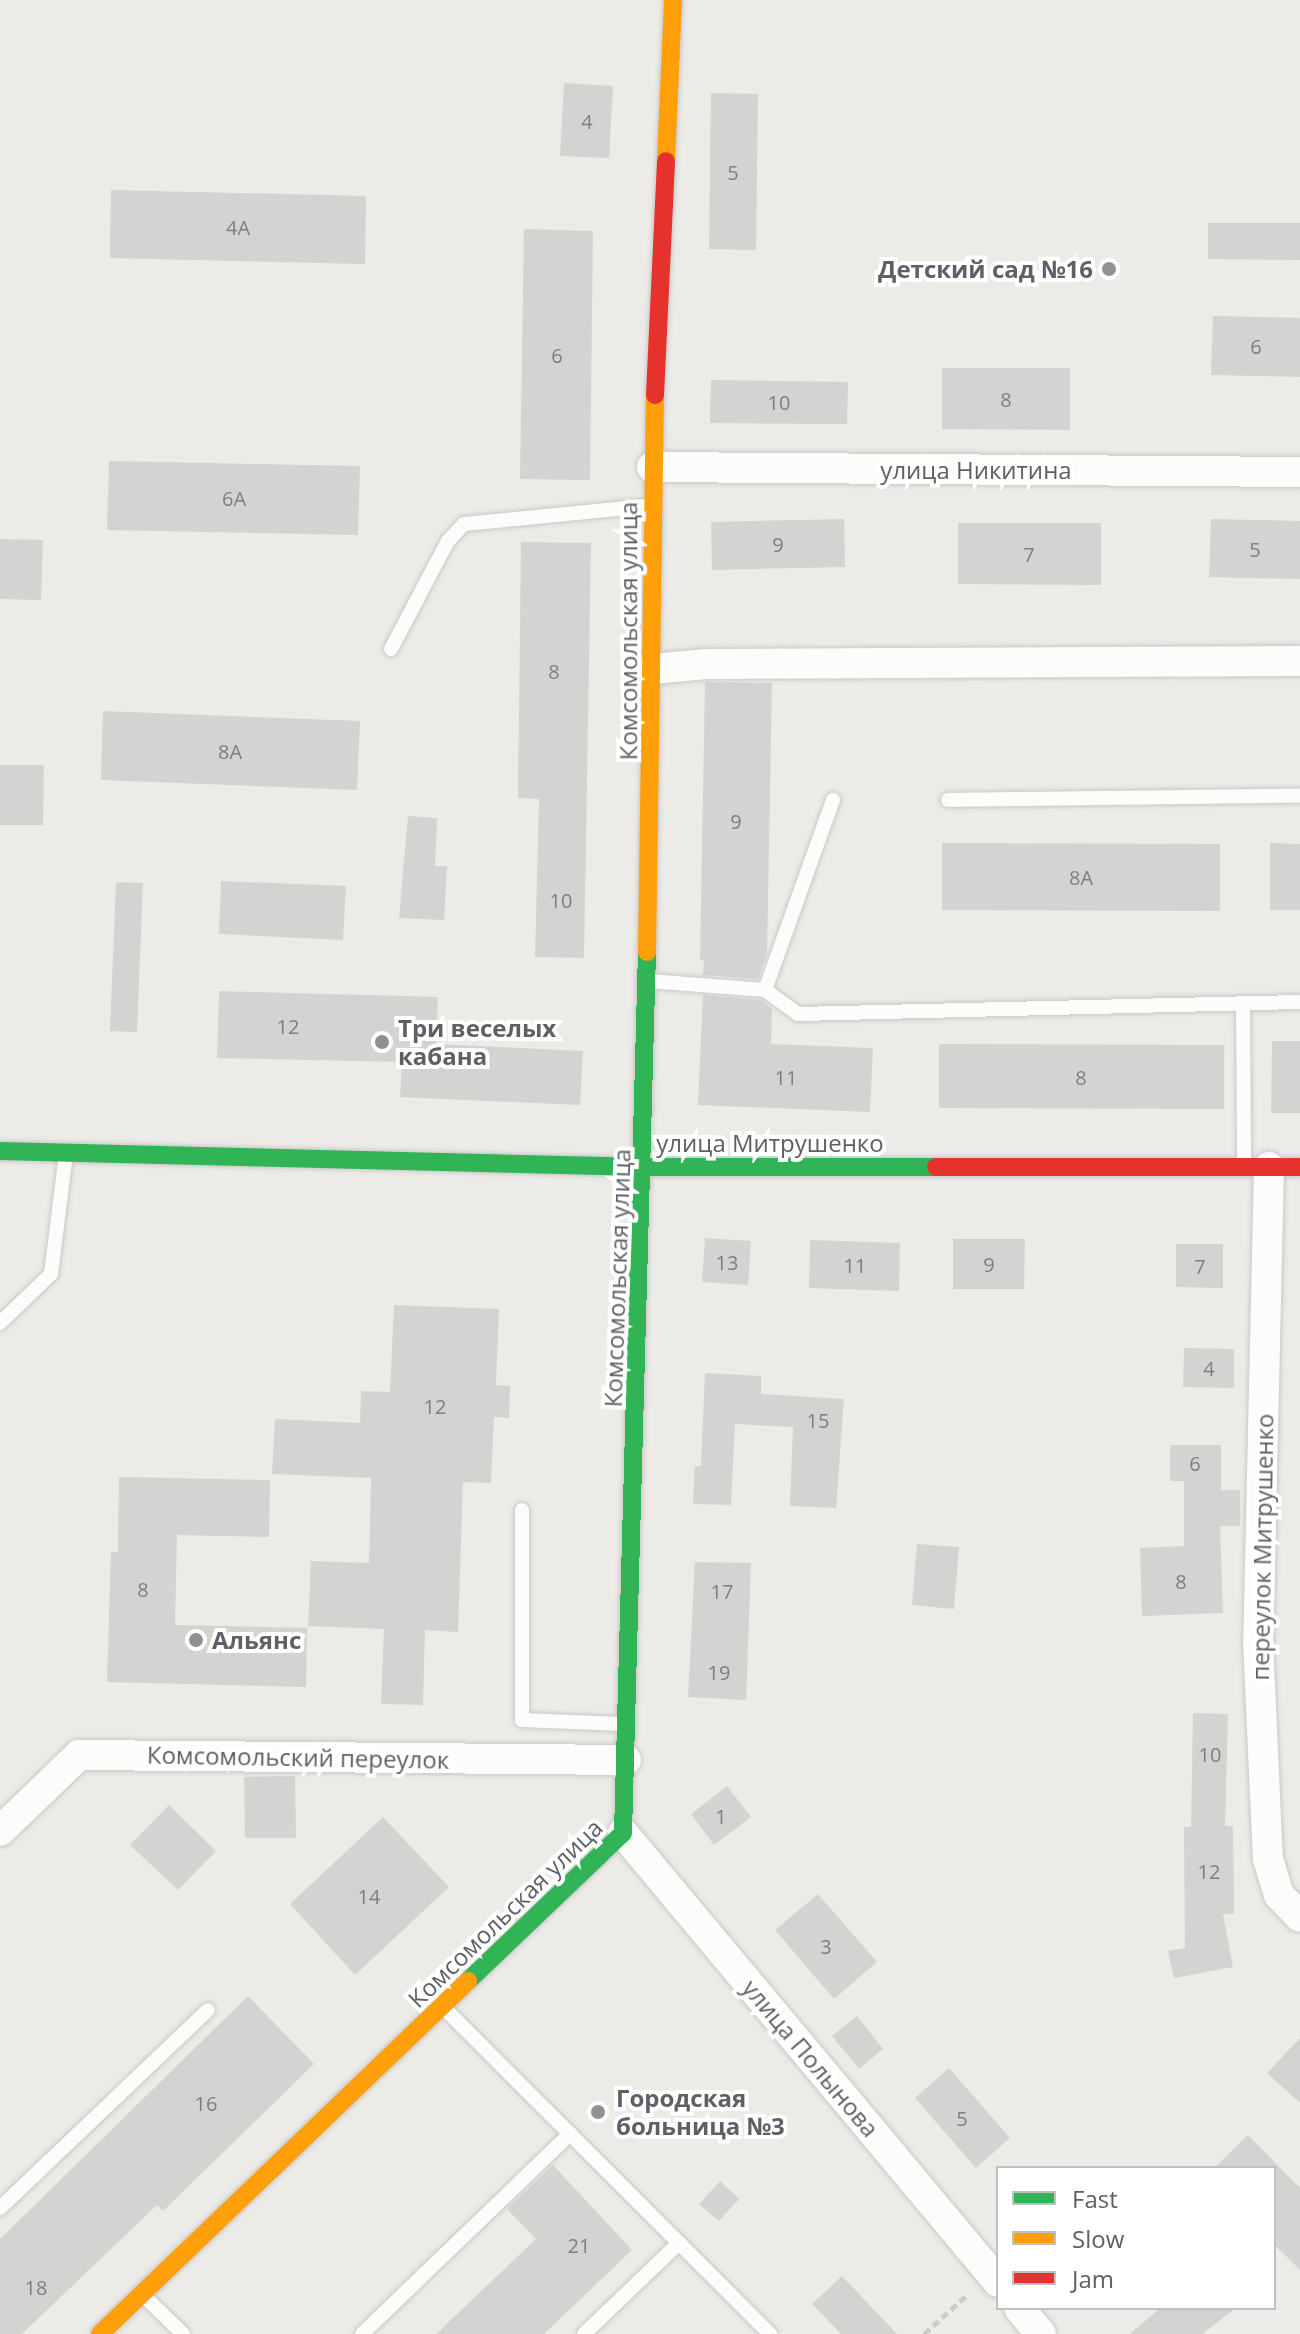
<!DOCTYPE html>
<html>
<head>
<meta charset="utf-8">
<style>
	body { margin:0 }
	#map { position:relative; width:1300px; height:2334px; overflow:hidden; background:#edebe7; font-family:"Open Sans",sans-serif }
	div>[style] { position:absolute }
	.building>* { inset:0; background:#d4d3d1 }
	.path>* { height:5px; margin-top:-2.5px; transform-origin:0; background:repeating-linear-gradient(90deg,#c9ceca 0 8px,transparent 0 12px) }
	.roads { filter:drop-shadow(0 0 2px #c9c8c8) drop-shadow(0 0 2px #c9c8c8) }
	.lane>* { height:14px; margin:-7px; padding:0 7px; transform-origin:7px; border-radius:7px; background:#fcfcfb }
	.street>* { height:30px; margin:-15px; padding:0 15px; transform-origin:15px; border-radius:15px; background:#fcfcfb }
	.fast>* { height:18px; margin:-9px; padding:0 9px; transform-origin:9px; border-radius:9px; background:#30b455 }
	.slow>* { height:18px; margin:-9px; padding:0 9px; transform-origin:9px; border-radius:9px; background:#ff9f0a }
	.jam>* { height:18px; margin:-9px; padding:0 9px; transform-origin:9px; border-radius:9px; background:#e5322d }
	.dots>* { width:22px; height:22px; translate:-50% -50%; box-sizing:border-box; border:4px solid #fff; border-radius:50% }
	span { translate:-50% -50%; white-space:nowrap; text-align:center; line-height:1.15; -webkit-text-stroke:8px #fff; paint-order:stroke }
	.number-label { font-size:20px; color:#7c7f81 }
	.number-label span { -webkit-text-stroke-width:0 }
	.poi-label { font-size:24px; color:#5d6165; font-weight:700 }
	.right { translate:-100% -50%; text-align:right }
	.left { translate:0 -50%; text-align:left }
	.street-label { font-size:24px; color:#5d6165 }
	.legend { position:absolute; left:996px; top:2166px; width:280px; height:144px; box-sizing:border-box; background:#fff; border:2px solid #bec0c1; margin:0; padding:10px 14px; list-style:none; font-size:24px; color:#5d6165 }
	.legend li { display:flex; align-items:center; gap:16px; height:40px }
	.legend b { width:40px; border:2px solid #bec0c1 }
</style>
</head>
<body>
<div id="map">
	<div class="building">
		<i style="clip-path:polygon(564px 83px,613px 86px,609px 158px,560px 156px)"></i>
		<i style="clip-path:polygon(711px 93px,758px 94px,756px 250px,709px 249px)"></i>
		<i style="clip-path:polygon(111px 190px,366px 196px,365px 264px,110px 258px)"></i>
		<i style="clip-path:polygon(1208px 223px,1300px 223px,1300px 260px,1208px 259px)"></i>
		<i style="clip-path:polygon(524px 229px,593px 231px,590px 480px,520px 479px)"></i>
		<i style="clip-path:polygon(1213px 316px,1300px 318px,1300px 377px,1211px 375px)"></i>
		<i style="clip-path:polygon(942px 368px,1070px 368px,1070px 430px,942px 429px)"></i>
		<i style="clip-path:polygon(711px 380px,848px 382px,847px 424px,710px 423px)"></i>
		<i style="clip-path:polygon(109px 461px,360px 466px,358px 535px,107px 530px)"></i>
		<i style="clip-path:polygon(844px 519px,845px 567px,712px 570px,711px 522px)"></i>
		<i style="clip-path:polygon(1211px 519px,1300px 521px,1300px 579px,1209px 577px)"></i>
		<i style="clip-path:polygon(958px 523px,1101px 523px,1101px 585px,958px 584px)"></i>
		<i style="clip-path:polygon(0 539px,43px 540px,41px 600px,0 599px)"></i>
		<i style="clip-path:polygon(521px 542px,591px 543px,584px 958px,535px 957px,539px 799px,518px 798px)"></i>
		<i style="clip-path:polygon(705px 682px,772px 683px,767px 954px,758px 979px,703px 975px,704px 960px,700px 960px)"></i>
		<i style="clip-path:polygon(103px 711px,360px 721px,357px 790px,101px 780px)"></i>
		<i style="clip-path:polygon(0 765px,44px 765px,43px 825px,0 825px)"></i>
		<i style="clip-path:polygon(408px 816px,437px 818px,435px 866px,447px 866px,444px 920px,399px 918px)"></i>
		<i style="clip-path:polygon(942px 843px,1220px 844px,1220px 911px,942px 910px)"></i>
		<i style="clip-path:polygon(1270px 843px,1300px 844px,1300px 910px,1270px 910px)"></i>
		<i style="clip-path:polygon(221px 881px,346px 886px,343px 940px,219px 934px)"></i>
		<i style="clip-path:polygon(116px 882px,143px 883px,137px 1032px,110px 1031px)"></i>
		<i style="clip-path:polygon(219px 991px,438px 997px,436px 1044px,583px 1051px,580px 1105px,400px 1097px,402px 1062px,217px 1058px)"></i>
		<i style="clip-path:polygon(703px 995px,761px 1000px,772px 1009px,771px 1044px,873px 1048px,870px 1112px,698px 1105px)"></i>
		<i style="clip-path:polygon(1272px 1041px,1300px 1041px,1300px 1113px,1271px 1113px)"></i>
		<i style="clip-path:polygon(939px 1044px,1224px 1045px,1224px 1109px,939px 1108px)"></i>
		<i style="clip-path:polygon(705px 1238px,751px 1241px,748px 1285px,702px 1282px)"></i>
		<i style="clip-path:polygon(953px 1239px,1025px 1239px,1024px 1289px,953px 1289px)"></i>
		<i style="clip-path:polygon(810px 1240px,900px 1243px,899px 1291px,809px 1288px)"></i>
		<i style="clip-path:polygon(1176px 1244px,1223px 1244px,1223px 1288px,1176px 1287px)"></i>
		<i style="clip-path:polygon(394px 1305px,499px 1309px,496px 1385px,510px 1386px,509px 1418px,494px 1417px,491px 1483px,463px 1482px,458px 1632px,425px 1630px,423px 1705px,381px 1704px,384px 1629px,308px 1626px,311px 1561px,369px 1563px,371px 1478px,272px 1474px,275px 1419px,360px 1423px,361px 1391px,390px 1392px)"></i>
		<i style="clip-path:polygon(1184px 1348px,1234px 1349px,1234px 1388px,1183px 1387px)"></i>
		<i style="clip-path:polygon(705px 1373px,761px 1376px,761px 1394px,844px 1399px,836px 1508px,790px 1506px,793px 1427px,735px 1424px,731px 1505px,693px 1504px,695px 1466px,701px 1466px)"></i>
		<i style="clip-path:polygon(1170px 1445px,1221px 1445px,1221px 1490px,1240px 1490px,1240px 1526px,1220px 1526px,1223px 1613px,1142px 1616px,1140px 1548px,1184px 1546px,1184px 1481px,1170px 1481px)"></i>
		<i style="clip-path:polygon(119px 1477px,270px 1480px,269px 1537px,177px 1535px,175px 1625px,307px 1628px,306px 1687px,107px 1682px,111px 1552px,118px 1552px)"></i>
		<i style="clip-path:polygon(917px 1544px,959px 1547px,954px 1609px,912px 1605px)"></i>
		<i style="clip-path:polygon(695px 1562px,751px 1563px,746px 1700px,688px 1697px)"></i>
		<i style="clip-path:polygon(1193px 1713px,1228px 1714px,1225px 1826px,1233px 1826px,1234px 1914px,1223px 1914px,1233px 1967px,1174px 1978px,1168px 1951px,1185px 1948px,1184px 1827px,1191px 1827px)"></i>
		<i style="clip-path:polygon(295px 1776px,296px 1838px,245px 1838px,244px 1777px)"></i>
		<i style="clip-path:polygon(727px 1786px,751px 1817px,714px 1845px,691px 1814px)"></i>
		<i style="clip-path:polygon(169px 1805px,216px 1851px,178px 1890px,130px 1845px)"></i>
		<i style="clip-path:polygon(383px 1817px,449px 1887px,355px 1975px,290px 1904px)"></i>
		<i style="clip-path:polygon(818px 1894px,877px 1962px,834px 1999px,775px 1930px)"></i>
		<i style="clip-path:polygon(248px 1996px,314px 2064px,163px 2211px,157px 2205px,22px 2334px,0 2334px,0 2239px)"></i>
		<i style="clip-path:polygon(857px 2016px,883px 2049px,859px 2069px,832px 2036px)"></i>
		<i style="clip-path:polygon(1300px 2038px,1300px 2103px,1267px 2073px)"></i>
		<i style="clip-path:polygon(949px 2068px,1010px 2138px,976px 2168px,915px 2098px)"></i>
		<i style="clip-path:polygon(1248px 2135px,1300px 2188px,1300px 2270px,1274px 2244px,1274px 2168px,1214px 2168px)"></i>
		<i style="clip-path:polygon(553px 2165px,632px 2250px,544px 2334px,436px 2334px,536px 2239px,507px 2209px)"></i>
		<i style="clip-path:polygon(720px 2181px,739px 2199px,719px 2221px,699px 2204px)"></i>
		<i style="clip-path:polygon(842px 2276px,897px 2334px,841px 2334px,812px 2304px)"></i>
		<i style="clip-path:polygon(1160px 2308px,1236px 2308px,1202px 2334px,1130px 2334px)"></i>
	</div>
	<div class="path">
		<i style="left:924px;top:2334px;width:59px;rotate:-42.3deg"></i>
	</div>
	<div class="roads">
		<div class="lane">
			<i style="left:391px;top:649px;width:122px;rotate:-62.2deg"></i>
			<i style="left:448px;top:541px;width:23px;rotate:-47deg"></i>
			<i style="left:464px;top:524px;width:185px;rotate:-5.6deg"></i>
			<i style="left:948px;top:800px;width:352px;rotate:-0.7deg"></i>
			<i style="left:649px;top:981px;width:116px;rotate:4.4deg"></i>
			<i style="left:765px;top:990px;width:41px;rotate:36deg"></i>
			<i style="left:798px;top:1014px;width:502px;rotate:-1.37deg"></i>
			<i style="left:765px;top:990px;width:202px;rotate:-70.3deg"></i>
			<i style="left:1243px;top:1004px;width:159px;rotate:89.6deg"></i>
			<i style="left:0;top:1323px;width:71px;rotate:-43.9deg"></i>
			<i style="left:51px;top:1274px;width:121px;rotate:-82.9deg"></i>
			<i style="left:522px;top:1510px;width:210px;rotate:90deg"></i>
			<i style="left:522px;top:1720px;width:100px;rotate:2.3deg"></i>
			<i style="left:445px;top:2009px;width:460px;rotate:45deg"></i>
			<i style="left:0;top:2208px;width:287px;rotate:-43.6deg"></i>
			<i style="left:145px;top:2297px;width:53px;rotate:44.2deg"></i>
			<i style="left:362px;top:2334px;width:289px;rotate:-43.9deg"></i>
			<i style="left:584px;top:2334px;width:132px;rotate:-43.8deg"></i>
		</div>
		<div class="street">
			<i style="left:652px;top:467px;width:648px;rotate:0.44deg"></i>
			<i style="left:653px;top:669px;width:53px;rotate:-5.4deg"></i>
			<i style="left:706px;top:664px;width:594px;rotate:-0.29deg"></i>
			<i style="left:1269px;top:1167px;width:474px;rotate:91.3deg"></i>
			<i style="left:1258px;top:1641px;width:218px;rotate:87.4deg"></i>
			<i style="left:1268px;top:1859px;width:38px;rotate:73deg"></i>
			<i style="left:1279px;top:1895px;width:30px;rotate:46deg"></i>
			<i style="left:0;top:1831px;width:110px;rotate:-43.9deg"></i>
			<i style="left:79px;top:1755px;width:547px;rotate:0.52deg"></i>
			<i style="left:623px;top:1833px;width:585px;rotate:50.13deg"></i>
			<i style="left:1019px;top:2308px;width:34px;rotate:50deg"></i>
		</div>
		<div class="fast">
			<i style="left:0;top:1151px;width:645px;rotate:1.42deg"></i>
			<i style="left:645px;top:1167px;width:291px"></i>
			<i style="left:468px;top:1981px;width:214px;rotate:-43.7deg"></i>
			<i style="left:623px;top:1833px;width:881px;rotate:-88.44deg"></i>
		</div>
		<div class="slow">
			<i style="left:666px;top:161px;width:161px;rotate:-87.5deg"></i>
			<i style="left:647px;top:952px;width:557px;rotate:-89.18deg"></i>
			<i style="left:100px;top:2334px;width:510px;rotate:-43.81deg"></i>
		</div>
		<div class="jam">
			<i style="left:655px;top:395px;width:234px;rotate:-87.3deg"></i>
			<i style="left:936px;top:1167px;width:364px"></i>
		</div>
	</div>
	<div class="dots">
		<i style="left:1109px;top:269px;background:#8f9192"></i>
		<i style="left:382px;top:1042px;background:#8f9192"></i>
		<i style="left:196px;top:1640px;background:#8f9192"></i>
		<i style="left:598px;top:2112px;background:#8f9192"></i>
	</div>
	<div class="number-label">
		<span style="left:587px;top:121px">4</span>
		<span style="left:733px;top:172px">5</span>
		<span style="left:238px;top:227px">4А</span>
		<span style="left:1256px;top:346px">6</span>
		<span style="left:557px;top:355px">6</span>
		<span style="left:1006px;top:399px">8</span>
		<span style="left:779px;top:402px">10</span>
		<span style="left:234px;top:498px">6А</span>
		<span style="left:778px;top:544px">9</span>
		<span style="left:1255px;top:549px">5</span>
		<span style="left:1029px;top:554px">7</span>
		<span style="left:554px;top:671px">8</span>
		<span style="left:230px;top:751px">8А</span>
		<span style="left:736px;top:821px">9</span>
		<span style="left:1081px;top:877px">8А</span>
		<span style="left:561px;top:900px">10</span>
		<span style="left:288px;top:1026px">12</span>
		<span style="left:786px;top:1077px">11</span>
		<span style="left:1081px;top:1077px">8</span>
		<span style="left:727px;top:1262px">13</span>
		<span style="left:989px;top:1264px">9</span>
		<span style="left:855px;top:1265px">11</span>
		<span style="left:1200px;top:1266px">7</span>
		<span style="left:1209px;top:1368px">4</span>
		<span style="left:435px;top:1406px">12</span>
		<span style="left:818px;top:1420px">15</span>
		<span style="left:1195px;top:1463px">6</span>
		<span style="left:1181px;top:1581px">8</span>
		<span style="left:143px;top:1589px">8</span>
		<span style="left:722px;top:1591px">17</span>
		<span style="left:719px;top:1672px">19</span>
		<span style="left:1210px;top:1754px">10</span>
		<span style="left:721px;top:1816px">1</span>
		<span style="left:1209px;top:1871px">12</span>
		<span style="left:369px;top:1896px">14</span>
		<span style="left:826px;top:1946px">3</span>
		<span style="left:206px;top:2103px">16</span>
		<span style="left:962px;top:2118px">5</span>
		<span style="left:579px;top:2245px">21</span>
		<span style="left:36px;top:2287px">18</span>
	</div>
	<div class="poi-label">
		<span class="right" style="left:1093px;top:269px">Детский сад №16</span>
		<span class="left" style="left:398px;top:1042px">Три веселых<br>кабана</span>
		<span class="left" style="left:212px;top:1640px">Альянс</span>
		<span class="left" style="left:616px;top:2112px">Городская<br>больница №3</span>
	</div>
	<div class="street-label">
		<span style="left:976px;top:470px">улица Никитина</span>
		<span style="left:628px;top:631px;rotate:-90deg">Комсомольская улица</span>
		<span style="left:770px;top:1143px">улица Митрушенко</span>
		<span style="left:617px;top:1278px;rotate:-88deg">Комсомольская улица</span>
		<span style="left:1262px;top:1547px;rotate:-89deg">переулок Митрушенко</span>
		<span style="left:298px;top:1757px;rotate:1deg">Комсомольский переулок</span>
		<span style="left:505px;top:1913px;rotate:-44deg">Комсомольская улица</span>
		<span style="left:811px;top:2058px;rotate:50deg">улица Полынова</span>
	</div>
	<ul class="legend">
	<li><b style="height:10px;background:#30b455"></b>Fast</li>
	<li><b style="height:10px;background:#ff9f0a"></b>Slow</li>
	<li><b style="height:10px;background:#e5322d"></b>Jam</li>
	</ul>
</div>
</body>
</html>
